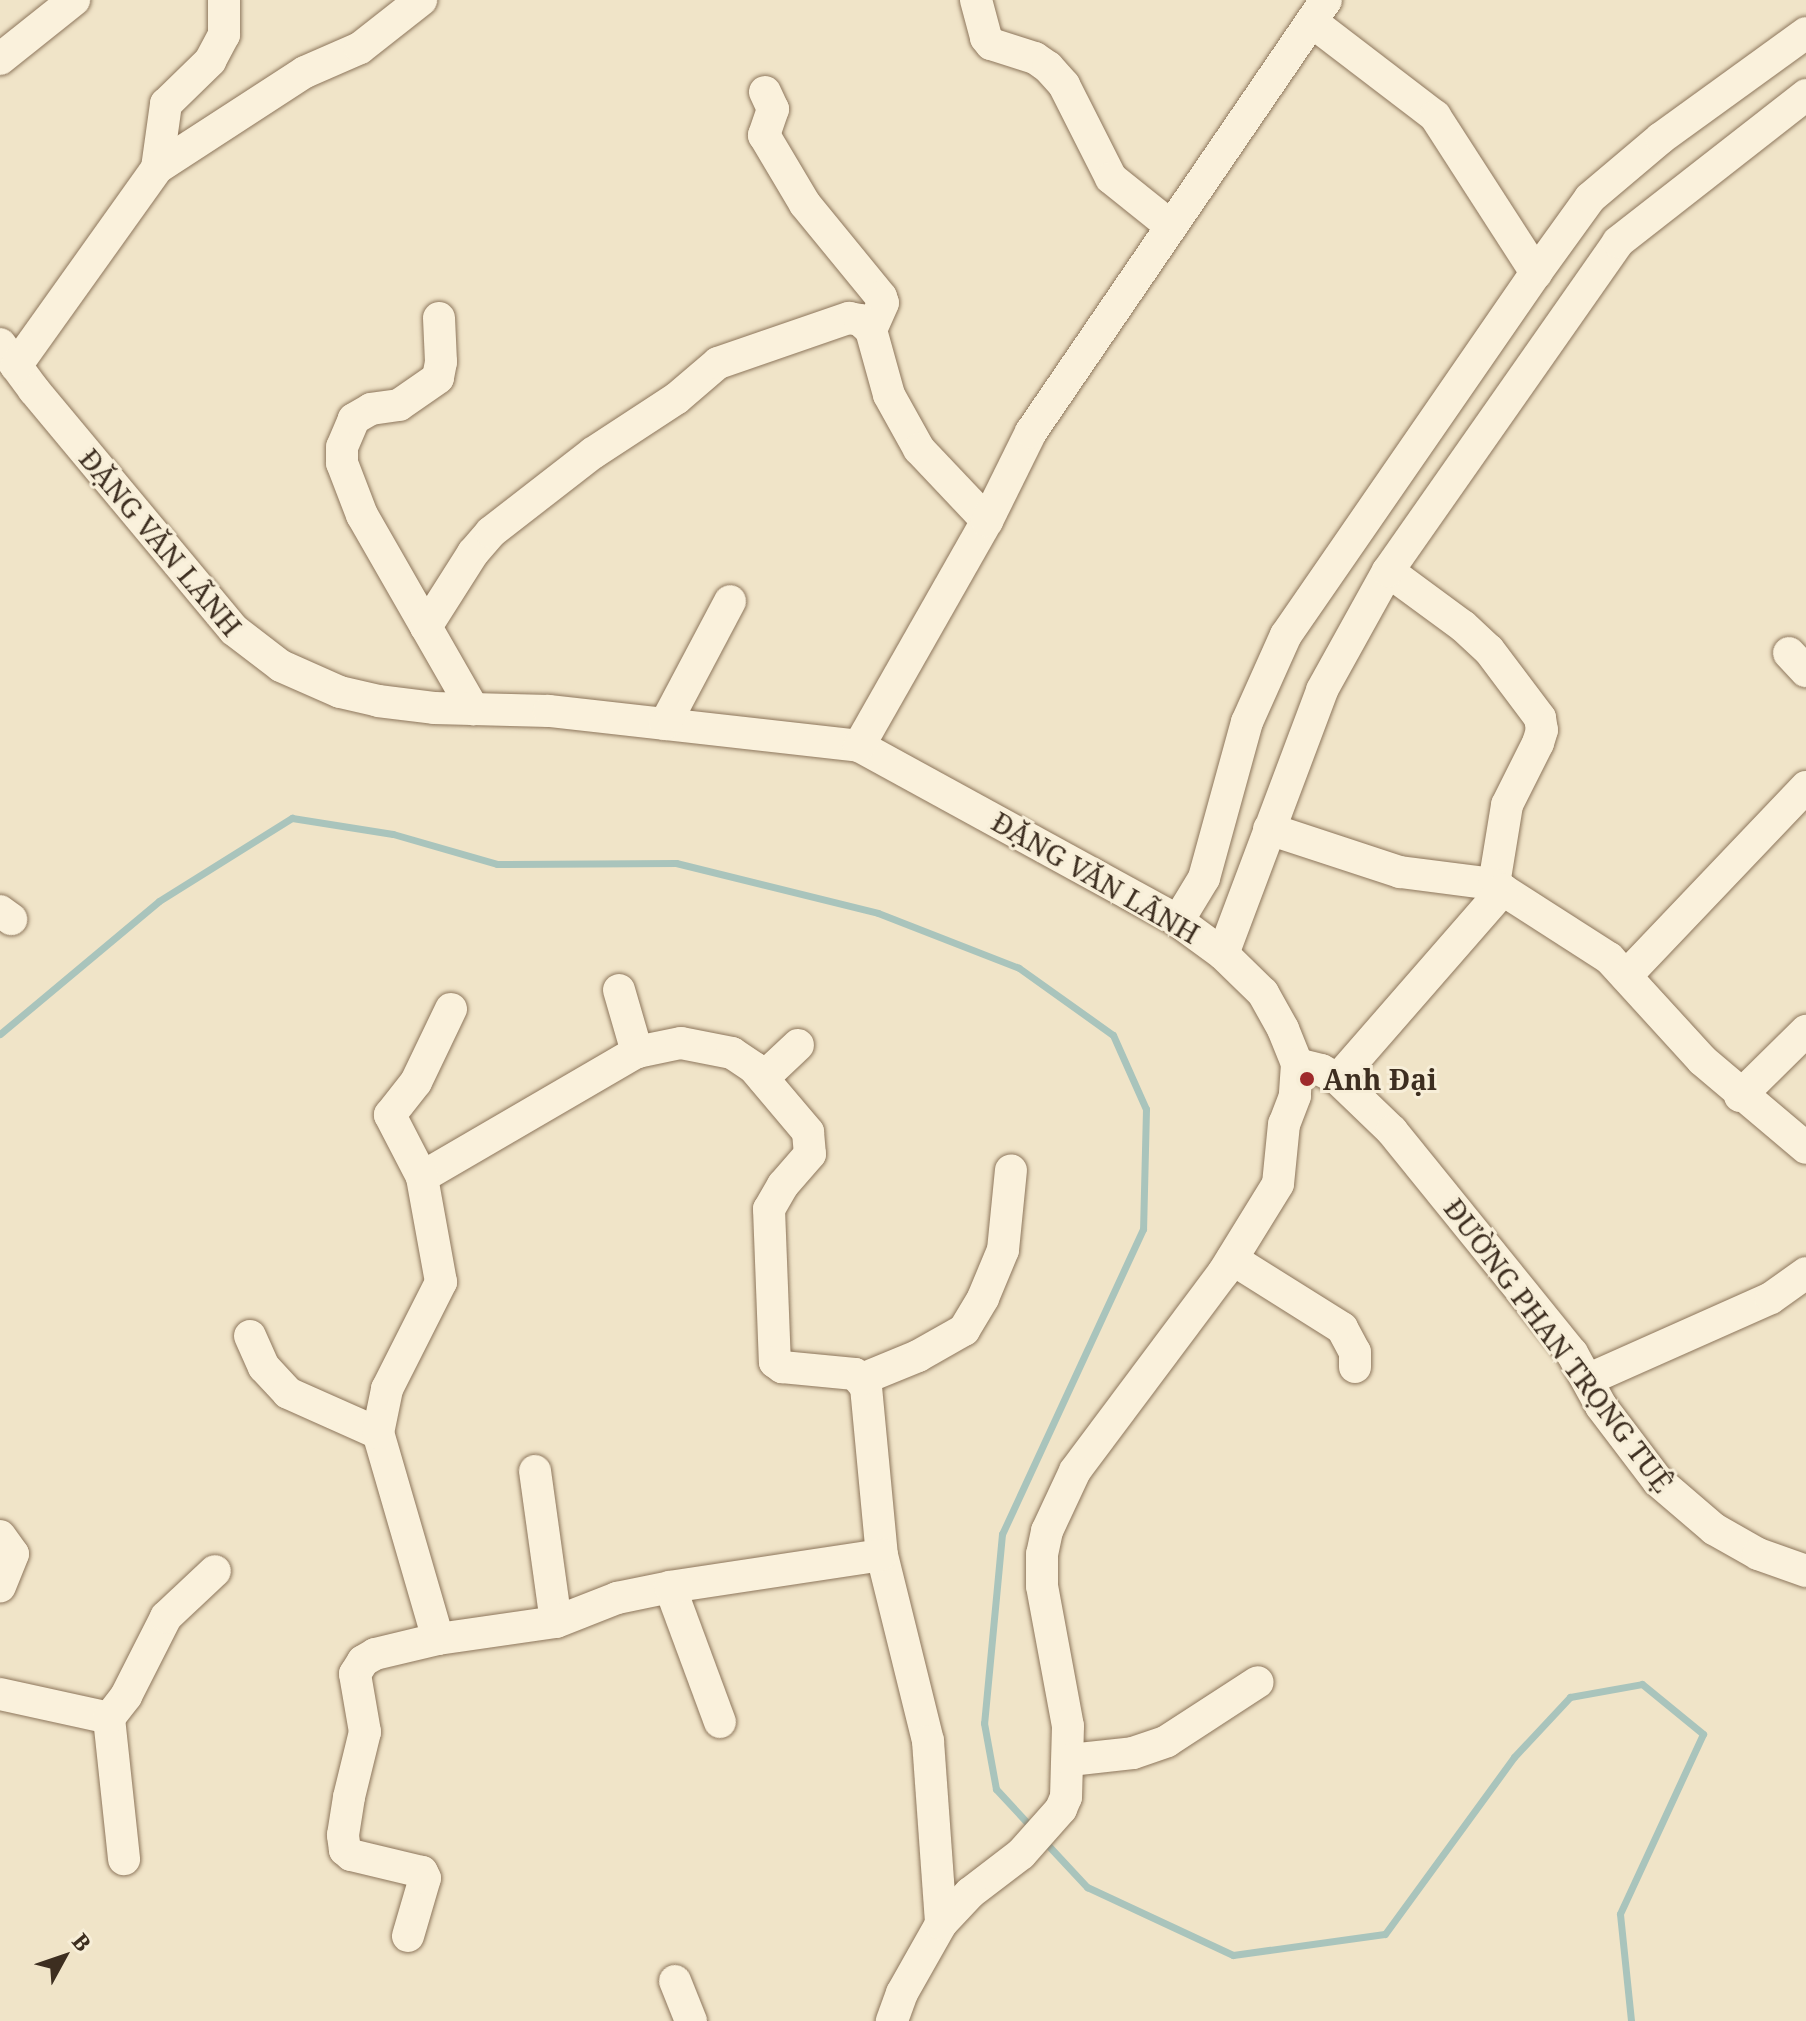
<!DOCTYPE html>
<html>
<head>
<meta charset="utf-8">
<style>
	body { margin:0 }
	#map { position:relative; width:1806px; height:2021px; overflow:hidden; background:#f0e4c8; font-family:"Noto Serif",serif }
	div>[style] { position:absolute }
	.stream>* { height:7px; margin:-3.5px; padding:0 3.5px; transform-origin:3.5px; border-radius:3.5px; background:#a9c4bc }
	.roads { filter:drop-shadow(0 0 2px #8d765c) drop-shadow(0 0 2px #8d765c) }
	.minor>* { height:32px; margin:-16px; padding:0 16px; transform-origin:16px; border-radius:16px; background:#faf1dc }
	.dots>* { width:22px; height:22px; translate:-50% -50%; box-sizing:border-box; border:4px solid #f7eed8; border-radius:50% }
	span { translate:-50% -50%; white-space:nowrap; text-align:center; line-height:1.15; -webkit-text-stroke:6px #f7eed8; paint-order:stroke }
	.street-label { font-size:28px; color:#3d2e20 }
	.poi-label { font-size:28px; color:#3d2e20; font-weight:700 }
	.left { translate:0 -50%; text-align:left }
	.north { position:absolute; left:24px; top:1917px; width:80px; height:80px; -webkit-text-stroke:6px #f7eed8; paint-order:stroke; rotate:50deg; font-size:22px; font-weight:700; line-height:32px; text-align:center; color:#3d2e20 }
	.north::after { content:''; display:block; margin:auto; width:28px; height:36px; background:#3d2e20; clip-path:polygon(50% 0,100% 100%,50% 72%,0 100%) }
</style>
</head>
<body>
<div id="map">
	<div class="stream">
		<i style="left:0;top:1034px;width:207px;rotate:-39.9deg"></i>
		<i style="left:159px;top:901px;width:157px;rotate:-32deg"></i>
		<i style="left:292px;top:818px;width:102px;rotate:9deg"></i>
		<i style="left:393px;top:834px;width:108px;rotate:16.1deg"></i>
		<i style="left:497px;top:864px;width:179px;rotate:-0.3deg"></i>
		<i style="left:676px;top:863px;width:208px;rotate:13.9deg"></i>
		<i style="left:878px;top:913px;width:151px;rotate:21.3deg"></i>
		<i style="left:1019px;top:968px;width:115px;rotate:35.5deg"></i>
		<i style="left:1113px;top:1035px;width:81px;rotate:66deg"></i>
		<i style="left:1146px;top:1109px;width:120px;rotate:91.4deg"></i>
		<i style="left:1143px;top:1229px;width:336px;rotate:114.8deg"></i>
		<i style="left:1002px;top:1534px;width:190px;rotate:95.4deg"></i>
		<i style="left:984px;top:1723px;width:67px;rotate:79.7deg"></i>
		<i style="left:996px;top:1789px;width:56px;rotate:47.2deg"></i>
		<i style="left:1045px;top:1842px;width:62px;rotate:47deg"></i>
		<i style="left:1087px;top:1887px;width:161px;rotate:25deg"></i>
		<i style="left:1233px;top:1955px;width:153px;rotate:-7.9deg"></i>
		<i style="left:1385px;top:1934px;width:219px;rotate:-53.9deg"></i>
		<i style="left:1514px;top:1757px;width:82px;rotate:-47deg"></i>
		<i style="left:1570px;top:1697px;width:73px;rotate:-10.2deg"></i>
		<i style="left:1642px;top:1684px;width:79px;rotate:39.3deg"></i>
		<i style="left:1703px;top:1734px;width:198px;rotate:114.8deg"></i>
		<i style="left:1620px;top:1914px;width:108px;rotate:84.1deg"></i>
	</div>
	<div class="roads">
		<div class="minor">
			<i style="left:976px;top:0;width:39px;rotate:75deg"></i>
			<i style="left:986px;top:38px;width:8px;rotate:50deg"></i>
			<i style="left:991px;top:44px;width:46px;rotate:17.7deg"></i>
			<i style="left:1035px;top:58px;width:16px;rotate:35deg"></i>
			<i style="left:1048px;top:67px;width:24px;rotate:48deg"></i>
			<i style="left:1064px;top:85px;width:104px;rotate:63.2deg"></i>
			<i style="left:1111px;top:178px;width:77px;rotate:38.7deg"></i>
			<i style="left:1312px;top:22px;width:155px;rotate:37.4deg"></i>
			<i style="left:1435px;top:116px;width:187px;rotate:57.2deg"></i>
			<i style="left:0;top:59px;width:95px;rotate:-38.6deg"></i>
			<i style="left:765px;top:92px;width:19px;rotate:65deg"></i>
			<i style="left:773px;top:109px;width:28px;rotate:109deg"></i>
			<i style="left:764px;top:135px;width:80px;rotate:59.3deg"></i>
			<i style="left:805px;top:204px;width:120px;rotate:50.7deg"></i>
			<i style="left:881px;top:297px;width:6px;rotate:72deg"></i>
			<i style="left:883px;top:303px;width:30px;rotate:114deg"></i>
			<i style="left:871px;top:330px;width:67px;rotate:74.5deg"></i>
			<i style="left:889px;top:395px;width:62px;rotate:60.9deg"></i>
			<i style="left:919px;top:449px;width:99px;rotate:46.6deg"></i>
			<i style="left:157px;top:168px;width:65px;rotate:-82deg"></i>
			<i style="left:166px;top:104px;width:62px;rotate:-44.3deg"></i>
			<i style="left:210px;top:61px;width:30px;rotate:-62deg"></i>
			<i style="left:224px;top:35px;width:35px;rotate:-90deg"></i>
			<i style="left:439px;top:318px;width:44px;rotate:87.4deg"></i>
			<i style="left:441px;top:362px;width:16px;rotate:101deg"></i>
			<i style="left:438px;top:378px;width:47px;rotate:145.3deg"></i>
			<i style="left:399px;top:405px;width:28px;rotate:172deg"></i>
			<i style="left:371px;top:409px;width:20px;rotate:150deg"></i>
			<i style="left:354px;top:419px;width:30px;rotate:113deg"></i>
			<i style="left:342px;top:447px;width:16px;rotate:90deg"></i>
			<i style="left:342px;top:463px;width:56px;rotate:69deg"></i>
			<i style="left:362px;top:515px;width:224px;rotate:60.2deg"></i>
			<i style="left:0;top:344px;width:57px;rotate:53.5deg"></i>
			<i style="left:34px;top:390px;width:312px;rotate:50.2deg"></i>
			<i style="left:234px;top:630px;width:59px;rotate:37.5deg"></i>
			<i style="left:281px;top:666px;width:64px;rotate:23.8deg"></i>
			<i style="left:340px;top:692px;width:39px;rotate:13deg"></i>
			<i style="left:378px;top:701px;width:56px;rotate:7.1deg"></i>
			<i style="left:434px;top:708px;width:115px;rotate:1.5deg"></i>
			<i style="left:549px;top:711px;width:312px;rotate:6.4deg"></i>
			<i style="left:859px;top:746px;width:364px;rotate:28.7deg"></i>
			<i style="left:1178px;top:921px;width:56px;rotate:36.3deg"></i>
			<i style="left:1223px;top:954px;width:56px;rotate:44.3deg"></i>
			<i style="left:1263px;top:993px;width:41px;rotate:60.9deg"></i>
			<i style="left:1283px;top:1029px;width:38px;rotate:68deg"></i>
			<i style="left:1297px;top:1064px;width:32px;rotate:94deg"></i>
			<i style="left:1295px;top:1096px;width:30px;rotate:111deg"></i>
			<i style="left:1284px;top:1124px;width:60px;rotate:95.7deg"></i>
			<i style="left:1278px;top:1184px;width:105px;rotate:121.7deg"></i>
			<i style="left:1223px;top:1273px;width:247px;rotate:126.8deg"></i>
			<i style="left:1075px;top:1471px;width:66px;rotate:115deg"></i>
			<i style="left:1047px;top:1531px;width:24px;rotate:102deg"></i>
			<i style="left:1042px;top:1554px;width:32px;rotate:90deg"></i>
			<i style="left:1042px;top:1586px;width:142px;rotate:79.5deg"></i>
			<i style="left:1068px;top:1726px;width:71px;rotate:91.6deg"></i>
			<i style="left:1066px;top:1797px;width:13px;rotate:113deg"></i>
			<i style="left:1061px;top:1809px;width:60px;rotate:131.6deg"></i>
			<i style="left:1021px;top:1854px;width:64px;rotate:142.6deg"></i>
			<i style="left:970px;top:1893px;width:42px;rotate:133.1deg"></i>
			<i style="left:941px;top:1924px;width:79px;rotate:119.5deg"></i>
			<i style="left:902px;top:1993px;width:30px;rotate:110deg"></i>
			<i style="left:16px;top:366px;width:243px;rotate:-54.5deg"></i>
			<i style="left:157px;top:168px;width:176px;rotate:-33deg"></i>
			<i style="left:305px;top:72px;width:60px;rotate:-23.6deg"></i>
			<i style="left:360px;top:48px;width:78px;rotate:-38.2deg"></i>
			<i style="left:1388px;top:571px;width:93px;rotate:36.3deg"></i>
			<i style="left:1463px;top:626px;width:35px;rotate:43deg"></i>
			<i style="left:1489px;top:650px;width:85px;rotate:53.1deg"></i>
			<i style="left:1540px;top:718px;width:12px;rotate:81deg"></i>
			<i style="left:1542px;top:730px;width:14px;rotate:107deg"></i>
			<i style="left:1538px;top:743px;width:69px;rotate:116.6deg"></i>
			<i style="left:1507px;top:805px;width:80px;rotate:99.3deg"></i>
			<i style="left:426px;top:627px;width:88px;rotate:-57.6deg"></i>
			<i style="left:473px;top:553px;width:28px;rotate:-49deg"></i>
			<i style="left:491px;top:532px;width:129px;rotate:-37.8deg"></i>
			<i style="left:593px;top:453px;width:100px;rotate:-33.2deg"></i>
			<i style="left:677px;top:398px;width:54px;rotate:-40.5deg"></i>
			<i style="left:718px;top:363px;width:139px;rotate:-19deg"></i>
			<i style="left:849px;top:318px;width:11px;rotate:10deg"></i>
			<i style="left:860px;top:320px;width:15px;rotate:42deg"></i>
			<i style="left:1789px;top:653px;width:25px;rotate:47deg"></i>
			<i style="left:665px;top:724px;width:139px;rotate:-62.1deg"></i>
			<i style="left:859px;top:746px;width:259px;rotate:-60.4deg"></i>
			<i style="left:987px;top:521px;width:99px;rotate:-63.7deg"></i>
			<i style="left:1031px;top:432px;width:523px;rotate:-55.67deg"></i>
			<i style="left:1269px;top:829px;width:138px;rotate:18.2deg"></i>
			<i style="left:1400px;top:872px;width:95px;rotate:7.3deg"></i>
			<i style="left:1494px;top:884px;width:11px;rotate:34deg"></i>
			<i style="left:1503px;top:890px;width:126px;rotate:32.7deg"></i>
			<i style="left:1609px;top:958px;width:138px;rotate:47.6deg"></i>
			<i style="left:1702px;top:1060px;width:136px;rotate:40.2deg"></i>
			<i style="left:0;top:911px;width:14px;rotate:36deg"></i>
			<i style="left:1178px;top:921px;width:50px;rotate:-58.8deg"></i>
			<i style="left:1204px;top:878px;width:162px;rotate:-74.6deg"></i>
			<i style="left:1247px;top:722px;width:95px;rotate:-65.9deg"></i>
			<i style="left:1286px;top:635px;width:440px;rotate:-55.4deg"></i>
			<i style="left:1536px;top:273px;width:92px;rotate:-54.2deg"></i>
			<i style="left:1590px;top:198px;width:93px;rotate:-40.2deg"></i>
			<i style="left:1661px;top:138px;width:179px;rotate:-35.9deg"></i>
			<i style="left:1223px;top:954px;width:282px;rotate:-69.4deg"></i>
			<i style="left:1322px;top:690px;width:136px;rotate:-61deg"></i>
			<i style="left:1388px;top:571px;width:401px;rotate:-55deg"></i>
			<i style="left:1618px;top:242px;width:239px;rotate:-38deg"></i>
			<i style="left:1626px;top:976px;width:261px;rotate:-46.4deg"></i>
			<i style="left:619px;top:990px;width:65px;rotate:73.8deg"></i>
			<i style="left:1297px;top:1064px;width:25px;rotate:14deg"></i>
			<i style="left:1321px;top:1070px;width:19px;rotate:28deg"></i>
			<i style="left:1338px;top:1079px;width:75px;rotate:43.9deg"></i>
			<i style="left:1392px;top:1131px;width:286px;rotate:51deg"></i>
			<i style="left:1572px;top:1353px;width:60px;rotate:61.3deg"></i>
			<i style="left:1601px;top:1406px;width:94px;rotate:52.8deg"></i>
			<i style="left:1658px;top:1481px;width:74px;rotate:40.6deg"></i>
			<i style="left:1714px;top:1529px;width:51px;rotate:29.6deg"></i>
			<i style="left:1758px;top:1554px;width:51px;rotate:19.5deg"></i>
			<i style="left:763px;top:1078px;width:48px;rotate:-43.3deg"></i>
			<i style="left:1338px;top:1079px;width:251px;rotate:-48.9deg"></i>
			<i style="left:1740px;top:1096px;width:93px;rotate:-44.6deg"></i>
			<i style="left:422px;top:1177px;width:249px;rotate:-30.2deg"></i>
			<i style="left:637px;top:1052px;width:45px;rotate:-11.6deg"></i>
			<i style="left:681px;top:1043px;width:52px;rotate:11.1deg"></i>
			<i style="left:732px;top:1053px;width:27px;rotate:34deg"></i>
			<i style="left:754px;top:1068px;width:84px;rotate:49.8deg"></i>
			<i style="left:808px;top:1132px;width:22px;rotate:85deg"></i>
			<i style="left:810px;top:1154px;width:41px;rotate:131.1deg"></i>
			<i style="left:783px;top:1185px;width:28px;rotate:120deg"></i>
			<i style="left:769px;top:1209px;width:153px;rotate:87.8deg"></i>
			<i style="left:775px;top:1362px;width:9px;rotate:36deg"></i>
			<i style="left:782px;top:1367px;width:73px;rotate:5.5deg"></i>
			<i style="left:855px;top:1374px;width:17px;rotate:50deg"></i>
			<i style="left:866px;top:1387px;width:169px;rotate:84.6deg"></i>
			<i style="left:882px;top:1555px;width:192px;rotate:76.1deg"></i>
			<i style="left:928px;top:1741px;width:183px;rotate:85.9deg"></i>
			<i style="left:1232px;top:1259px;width:130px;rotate:32.1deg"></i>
			<i style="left:1342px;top:1328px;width:27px;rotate:62deg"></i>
			<i style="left:1355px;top:1352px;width:15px;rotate:90deg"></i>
			<i style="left:250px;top:1336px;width:34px;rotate:66deg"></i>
			<i style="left:264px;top:1367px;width:35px;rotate:47deg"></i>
			<i style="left:288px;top:1393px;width:98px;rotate:24deg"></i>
			<i style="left:862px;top:1379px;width:61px;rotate:-22.3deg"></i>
			<i style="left:918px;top:1356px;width:53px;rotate:-29.5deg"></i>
			<i style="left:964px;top:1330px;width:37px;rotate:-59deg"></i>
			<i style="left:983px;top:1298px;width:52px;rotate:-67.4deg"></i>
			<i style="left:1003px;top:1250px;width:80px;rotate:-84.3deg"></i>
			<i style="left:1589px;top:1379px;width:199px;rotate:-24deg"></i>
			<i style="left:1771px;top:1298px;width:43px;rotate:-35.5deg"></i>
			<i style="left:535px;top:1471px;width:152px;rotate:82.1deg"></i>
			<i style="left:0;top:1536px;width:22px;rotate:54deg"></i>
			<i style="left:13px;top:1554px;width:35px;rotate:112deg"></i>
			<i style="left:670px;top:1587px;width:144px;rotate:69.7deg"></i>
			<i style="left:438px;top:1639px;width:215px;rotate:-106.2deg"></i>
			<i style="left:378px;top:1433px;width:45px;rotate:-78.4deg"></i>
			<i style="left:387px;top:1389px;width:120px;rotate:-63.2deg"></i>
			<i style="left:441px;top:1282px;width:107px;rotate:-100.3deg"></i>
			<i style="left:422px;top:1177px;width:70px;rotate:-117.3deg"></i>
			<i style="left:390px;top:1115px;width:42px;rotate:-51.8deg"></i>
			<i style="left:416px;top:1082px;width:81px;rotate:-64.4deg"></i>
			<i style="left:0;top:1694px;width:112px;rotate:12.4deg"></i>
			<i style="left:109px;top:1718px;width:142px;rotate:83.9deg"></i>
			<i style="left:109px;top:1718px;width:28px;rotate:-52deg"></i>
			<i style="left:126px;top:1696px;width:89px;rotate:-63.1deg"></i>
			<i style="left:166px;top:1617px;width:67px;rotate:-43.2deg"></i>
			<i style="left:1070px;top:1760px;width:63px;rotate:-6.3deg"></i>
			<i style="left:1133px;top:1753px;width:36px;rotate:-19deg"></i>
			<i style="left:1167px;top:1741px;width:108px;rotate:-33deg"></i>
			<i style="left:408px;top:1936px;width:60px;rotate:-73.7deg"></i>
			<i style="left:425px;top:1878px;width:7px;rotate:-117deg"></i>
			<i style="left:422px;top:1872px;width:73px;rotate:-166.5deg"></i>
			<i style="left:351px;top:1855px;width:8px;rotate:-140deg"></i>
			<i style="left:345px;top:1850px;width:15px;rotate:-98deg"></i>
			<i style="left:343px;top:1835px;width:38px;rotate:-81deg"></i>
			<i style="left:349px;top:1797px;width:67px;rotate:-76.2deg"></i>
			<i style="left:365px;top:1732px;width:59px;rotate:-99.8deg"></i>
			<i style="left:355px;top:1674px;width:15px;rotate:-58deg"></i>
			<i style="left:363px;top:1661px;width:14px;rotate:-30deg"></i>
			<i style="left:375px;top:1654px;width:65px;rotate:-13.4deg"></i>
			<i style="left:438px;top:1639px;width:119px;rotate:-8.2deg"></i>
			<i style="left:556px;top:1622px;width:66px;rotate:-21.5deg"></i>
			<i style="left:617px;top:1598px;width:54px;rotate:-11.7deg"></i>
			<i style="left:670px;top:1587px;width:214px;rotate:-8.6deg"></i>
			<i style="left:675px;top:1981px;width:43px;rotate:68.2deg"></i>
		</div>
	</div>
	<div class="dots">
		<i style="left:1307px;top:1079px;background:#9e2a2b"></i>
	</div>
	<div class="street-label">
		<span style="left:161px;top:542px;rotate:50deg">ĐẶNG VĂN LÃNH</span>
		<span style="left:1096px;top:877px;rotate:30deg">ĐẶNG VĂN LÃNH</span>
		<span style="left:1559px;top:1345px;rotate:53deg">ĐƯỜNG PHAN TRỌNG TUỆ</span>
	</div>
	<div class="poi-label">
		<span class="left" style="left:1323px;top:1079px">Anh Đại</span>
	</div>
	<div class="north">B</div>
</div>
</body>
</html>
